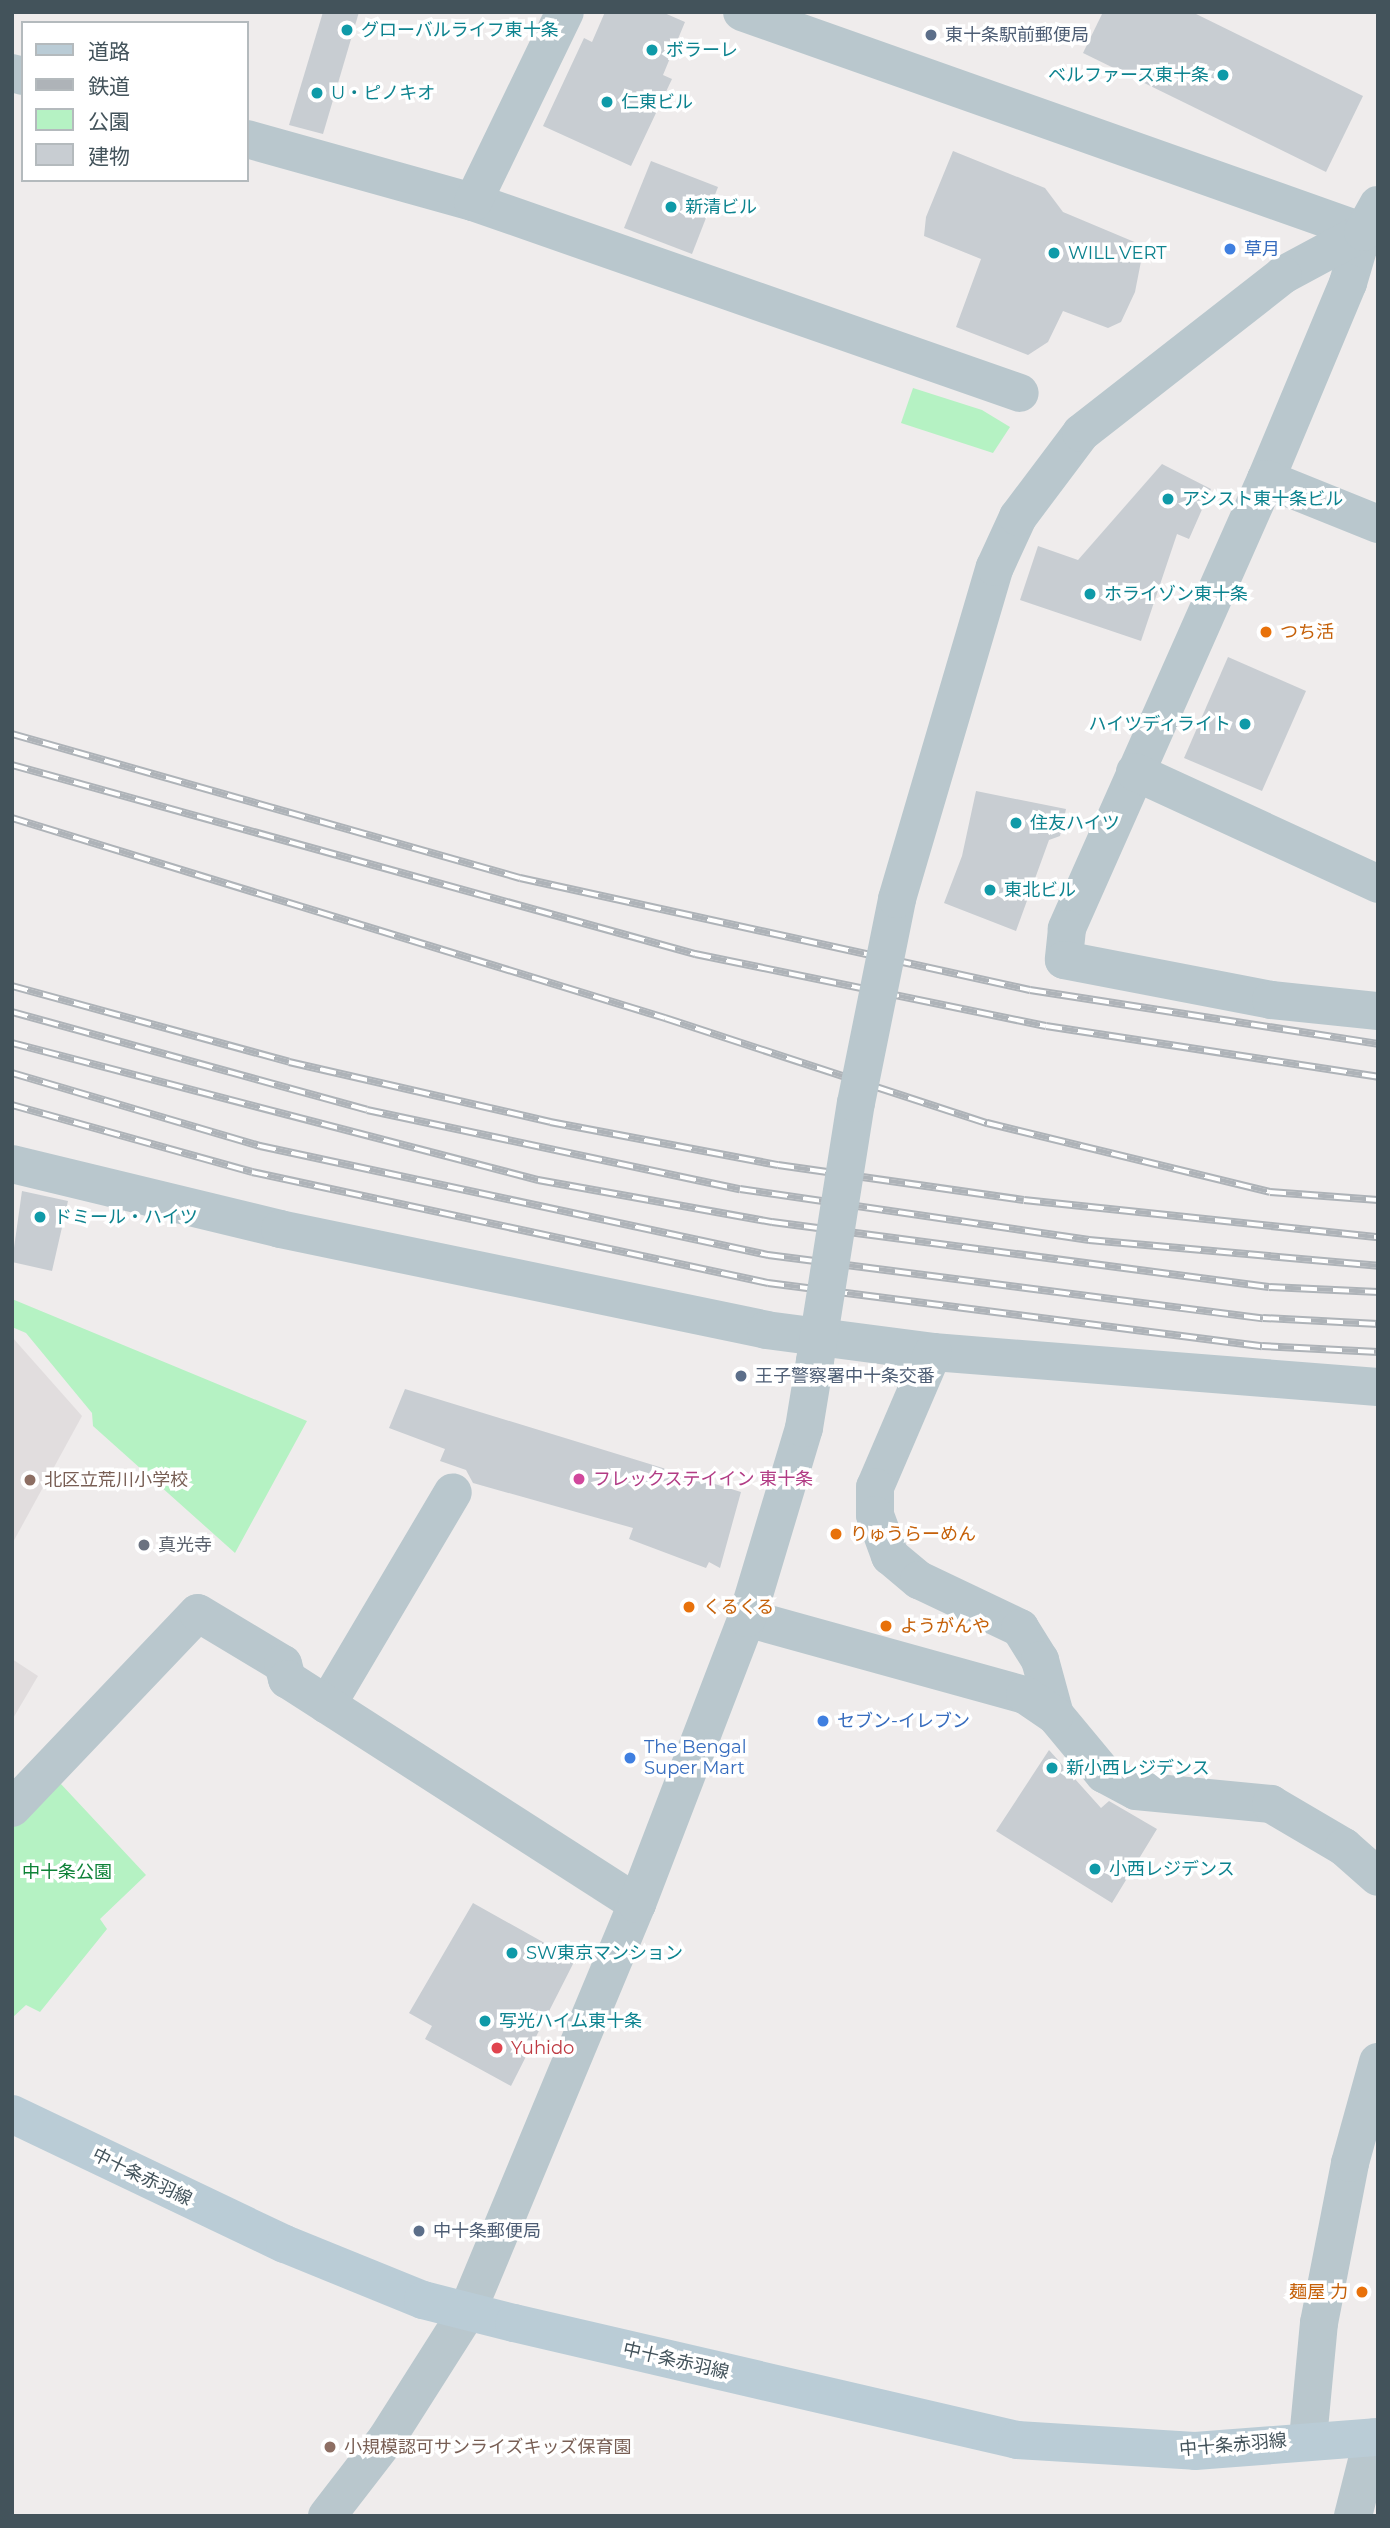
<!DOCTYPE html>
<html>
<head>
<meta charset="utf-8">
<style>
	body { margin:0 }
	#map { position:relative; width:1390px; height:2528px; overflow:hidden; background:#efecec; font-family:Montserrat,"Noto Sans JP",sans-serif }
	div>[style] { position:absolute }
	.education>* { inset:0; background:#e1ddde }
	.green>* { inset:0; background:#b5f2c3 }
	.building>* { inset:0; background:#c8cdd2 }
	.minor>* { height:38px; margin:-19px; padding:0 19px; transform-origin:19px; border-radius:19px; background:#b9c7cd }
	.tertiary>* { height:38px; margin:-19px; padding:0 19px; transform-origin:19px; border-radius:19px; background:#b9c7cd }
	.secondary>* { height:38px; margin:-19px; padding:0 19px; transform-origin:19px; border-radius:19px; background:#baccd6 }
	.rail>* { height:8px; margin-top:-4px; transform-origin:0; background:repeating-linear-gradient(90deg,#fff 0 16px,#aeb3b8 0 32px); box-sizing:border-box; border-block:2px solid #aeb3b8 }
	.tertiary-bridge>* { height:38px; margin:-19px; padding:0 19px; transform-origin:19px; border-radius:19px; background:#b9c7cd }
	.dots>* { width:19px; height:19px; translate:-50% -50%; box-sizing:border-box; border:4px solid #fff; border-radius:50% }
	span { translate:-50% -50%; white-space:nowrap; text-align:center; line-height:1.15; -webkit-text-stroke:7px #fff; paint-order:stroke }
	.culture-label { font-size:18px; color:#0d838f }
	.left { translate:0 -50%; text-align:left }
	.right { translate:-100% -50%; text-align:right }
	.service-label { font-size:18px; color:#4e5e75 }
	.shop-label { font-size:18px; color:#366cbe }
	.food-label { font-size:18px; color:#c56008 }
	.hotel-label { font-size:18px; color:#b23c85 }
	.education-label { font-size:18px; color:#785e54 }
	.worship-label { font-size:18px; color:#5b616d }
	.park-label { font-size:18px; color:#0e8237 }
	.health-label { font-size:18px; color:#be3a42 }
	.street-label { font-size:18px; color:#43535b }
	.frame { position:absolute; inset:0; border:14px solid #43535b; pointer-events:none }
	.legend { position:absolute; left:21px; top:21px; width:228px; height:161px; box-sizing:border-box; background:#fff; border:2px solid #b4babd; margin:0; padding:9px 12px; list-style:none; font-size:21px; color:#43535b }
	.legend li { display:flex; align-items:center; gap:14px; height:35px }
	.legend b { width:35px; border:2px solid #b4babd }
</style>
</head>
<body>
<div id="map">
	<div class="education">
		<i style="clip-path:polygon(12px 1337px,82px 1416px,12px 1544px)"></i>
		<i style="clip-path:polygon(12px 1659px,38px 1676px,12px 1720px)"></i>
	</div>
	<div class="green">
		<i style="clip-path:polygon(913px 388px,982px 410px,1010px 427px,993px 453px,901px 423px)"></i>
		<i style="clip-path:polygon(12px 1299px,307px 1421px,235px 1553px,93px 1426px,92px 1413px,26px 1333px,12px 1327px)"></i>
		<i style="clip-path:polygon(60px 1783px,146px 1875px,100px 1919px,107px 1929px,40px 2012px,26px 2005px,12px 2018px,12px 1826px)"></i>
	</div>
	<div class="building">
		<i style="clip-path:polygon(323px 12px,359px 12px,323px 134px,289px 125px)"></i>
		<i style="clip-path:polygon(605px 12px,662px 12px,685px 22px,663px 75px,672px 79px,631px 166px,543px 126px,584px 38px,592px 42px)"></i>
		<i style="clip-path:polygon(1103px 12px,1192px 12px,1363px 96px,1326px 172px,1083px 53px)"></i>
		<i style="clip-path:polygon(953px 151px,1045px 188px,1063px 212px,1144px 246px,1135px 292px,1121px 322px,1108px 328px,1063px 311px,1048px 342px,1028px 355px,956px 327px,981px 259px,924px 236px,926px 217px)"></i>
		<i style="clip-path:polygon(651px 161px,718px 187px,692px 254px,624px 228px)"></i>
		<i style="clip-path:polygon(1162px 464px,1211px 489px,1189px 539px,1177px 534px,1141px 641px,1020px 600px,1038px 546px,1078px 560px)"></i>
		<i style="clip-path:polygon(1228px 657px,1306px 691px,1262px 791px,1184px 758px)"></i>
		<i style="clip-path:polygon(976px 791px,1066px 809px,1060px 836px,1049px 840px,1016px 931px,944px 903px,962px 856px)"></i>
		<i style="clip-path:polygon(22px 1191px,68px 1201px,52px 1271px,12px 1262px)"></i>
		<i style="clip-path:polygon(405px 1389px,741px 1492px,720px 1568px,709px 1562px,706px 1568px,629px 1539px,633px 1528px,473px 1483px,466px 1470px,440px 1461px,445px 1449px,389px 1428px)"></i>
		<i style="clip-path:polygon(1049px 1750px,1101px 1808px,1109px 1801px,1157px 1829px,1112px 1903px,996px 1831px)"></i>
		<i style="clip-path:polygon(473px 1903px,575px 1960px,511px 2086px,425px 2039px,432px 2026px,409px 2013px)"></i>
	</div>
	<div class="minor">
		<i style="left:742px;top:12px;width:675px;rotate:19.48deg"></i>
		<i style="left:12px;top:73px;width:11px;rotate:15deg"></i>
		<i style="left:247px;top:139px;width:235px;rotate:15.6deg"></i>
		<i style="left:473px;top:202px;width:579px;rotate:19.25deg"></i>
		<i style="left:473px;top:202px;width:211px;rotate:-64.2deg"></i>
		<i style="left:1363px;top:232px;width:53px;rotate:106.4deg"></i>
		<i style="left:1348px;top:283px;width:212px;rotate:112.7deg"></i>
		<i style="left:1266px;top:479px;width:492px;rotate:113.9deg"></i>
		<i style="left:1067px;top:929px;width:31px;rotate:96deg"></i>
		<i style="left:1064px;top:960px;width:211px;rotate:10.9deg"></i>
		<i style="left:1271px;top:1000px;width:108px;rotate:5.9deg"></i>
		<i style="left:1266px;top:479px;width:121px;rotate:21.9deg"></i>
		<i style="left:1135px;top:772px;width:268px;rotate:24.7deg"></i>
		<i style="left:12px;top:1164px;width:276px;rotate:13.6deg"></i>
		<i style="left:280px;top:1229px;width:496px;rotate:11.7deg"></i>
		<i style="left:766px;top:1330px;width:168px;rotate:7.5deg"></i>
		<i style="left:933px;top:1352px;width:446px;rotate:4.5deg"></i>
		<i style="left:933px;top:1352px;width:147px;rotate:113.2deg"></i>
		<i style="left:875px;top:1487px;width:28px;rotate:90deg"></i>
		<i style="left:875px;top:1515px;width:44px;rotate:69.9deg"></i>
		<i style="left:890px;top:1556px;width:38px;rotate:40deg"></i>
		<i style="left:919px;top:1580px;width:112px;rotate:25.4deg"></i>
		<i style="left:1020px;top:1628px;width:38px;rotate:58deg"></i>
		<i style="left:1040px;top:1660px;width:57px;rotate:74.7deg"></i>
		<i style="left:1055px;top:1715px;width:77px;rotate:50.3deg"></i>
		<i style="left:1104px;top:1774px;width:36px;rotate:28deg"></i>
		<i style="left:1136px;top:1791px;width:136px;rotate:5.5deg"></i>
		<i style="left:1271px;top:1804px;width:85px;rotate:30.5deg"></i>
		<i style="left:1344px;top:1847px;width:45px;rotate:41.4deg"></i>
		<i style="left:747px;top:1618px;width:288px;rotate:15.5deg"></i>
		<i style="left:1025px;top:1695px;width:36px;rotate:34deg"></i>
		<i style="left:327px;top:1705px;width:247px;rotate:-59.4deg"></i>
		<i style="left:12px;top:1808px;width:269px;rotate:-46.4deg"></i>
		<i style="left:198px;top:1613px;width:99px;rotate:31deg"></i>
		<i style="left:283px;top:1664px;width:16px;rotate:75deg"></i>
		<i style="left:287px;top:1679px;width:416px;rotate:32.7deg"></i>
		<i style="left:1308px;top:2439px;width:117px;rotate:-84.6deg"></i>
		<i style="left:1319px;top:2323px;width:163px;rotate:-79deg"></i>
		<i style="left:1350px;top:2163px;width:105px;rotate:-74.5deg"></i>
		<i style="left:327px;top:2516px;width:98px;rotate:-52.4deg"></i>
		<i style="left:387px;top:2438px;width:149px;rotate:-57.6deg"></i>
		<i style="left:1353px;top:2516px;width:81px;rotate:-75.8deg"></i>
	</div>
	<div class="tertiary">
		<i style="left:1283px;top:275px;width:91px;rotate:-28.3deg"></i>
		<i style="left:1363px;top:232px;width:31px;rotate:-61deg"></i>
		<i style="left:467px;top:2312px;width:442px;rotate:-67.4deg"></i>
		<i style="left:637px;top:1904px;width:306px;rotate:-69deg"></i>
		<i style="left:747px;top:1618px;width:198px;rotate:-73.3deg"></i>
		<i style="left:804px;top:1428px;width:68px;rotate:-80.7deg"></i>
	</div>
	<div class="secondary">
		<i style="left:12px;top:2114px;width:302px;rotate:25.5deg"></i>
		<i style="left:285px;top:2244px;width:149px;rotate:22.1deg"></i>
		<i style="left:423px;top:2300px;width:94px;rotate:14.2deg"></i>
		<i style="left:514px;top:2323px;width:516px;rotate:13.09deg"></i>
		<i style="left:1017px;top:2440px;width:178px;rotate:3.5deg"></i>
		<i style="left:1195px;top:2451px;width:184px;rotate:-4.4deg"></i>
	</div>
	<div class="rail">
		<i style="left:12px;top:734px;width:528px;rotate:15.83deg"></i>
		<i style="left:520px;top:878px;width:522px;rotate:12.39deg"></i>
		<i style="left:1030px;top:990px;width:352px;rotate:8.8deg"></i>
		<i style="left:12px;top:765px;width:709px;rotate:15.47deg"></i>
		<i style="left:695px;top:954px;width:358px;rotate:11.6deg"></i>
		<i style="left:1046px;top:1026px;width:336px;rotate:8.7deg"></i>
		<i style="left:12px;top:818px;width:683px;rotate:17.03deg"></i>
		<i style="left:665px;top:1018px;width:339px;rotate:18.1deg"></i>
		<i style="left:987px;top:1123px;width:291px;rotate:13.7deg"></i>
		<i style="left:1270px;top:1192px;width:108px;rotate:4.2deg"></i>
		<i style="left:12px;top:986px;width:287px;rotate:15.3deg"></i>
		<i style="left:289px;top:1062px;width:268px;rotate:12.9deg"></i>
		<i style="left:550px;top:1122px;width:232px;rotate:10.7deg"></i>
		<i style="left:778px;top:1165px;width:248px;rotate:8.1deg"></i>
		<i style="left:1024px;top:1200px;width:356px;rotate:6deg"></i>
		<i style="left:12px;top:1012px;width:368px;rotate:15.4deg"></i>
		<i style="left:367px;top:1110px;width:381px;rotate:12deg"></i>
		<i style="left:740px;top:1189px;width:353px;rotate:8.3deg"></i>
		<i style="left:1089px;top:1240px;width:290px;rotate:5.1deg"></i>
		<i style="left:12px;top:1043px;width:544px;rotate:14.6deg"></i>
		<i style="left:538px;top:1180px;width:238px;rotate:10.2deg"></i>
		<i style="left:772px;top:1222px;width:501px;rotate:7.45deg"></i>
		<i style="left:1269px;top:1287px;width:109px;rotate:2.6deg"></i>
		<i style="left:12px;top:1073px;width:259px;rotate:16.4deg"></i>
		<i style="left:260px;top:1146px;width:520px;rotate:12.11deg"></i>
		<i style="left:768px;top:1255px;width:499px;rotate:7.3deg"></i>
		<i style="left:1263px;top:1318px;width:115px;rotate:3deg"></i>
		<i style="left:12px;top:1105px;width:249px;rotate:15.6deg"></i>
		<i style="left:252px;top:1172px;width:528px;rotate:12.14deg"></i>
		<i style="left:768px;top:1283px;width:498px;rotate:7.3deg"></i>
		<i style="left:1262px;top:1346px;width:116px;rotate:3deg"></i>
	</div>
	<div class="tertiary-bridge">
		<i style="left:815px;top:1361px;width:261px;rotate:-81deg"></i>
		<i style="left:856px;top:1103px;width:208px;rotate:-78.6deg"></i>
		<i style="left:897px;top:899px;width:346px;rotate:-73.6deg"></i>
		<i style="left:995px;top:567px;width:55px;rotate:-65.3deg"></i>
		<i style="left:1018px;top:517px;width:105px;rotate:-53.1deg"></i>
		<i style="left:1081px;top:433px;width:256px;rotate:-38deg"></i>
	</div>
	<div class="dots">
		<i style="left:347px;top:30px;background:#0f9aa8"></i>
		<i style="left:931px;top:35px;background:#5c6f8a"></i>
		<i style="left:652px;top:50px;background:#0f9aa8"></i>
		<i style="left:1223px;top:75px;background:#0f9aa8"></i>
		<i style="left:317px;top:93px;background:#0f9aa8"></i>
		<i style="left:607px;top:102px;background:#0f9aa8"></i>
		<i style="left:671px;top:207px;background:#0f9aa8"></i>
		<i style="left:1230px;top:249px;background:#3f7fe0"></i>
		<i style="left:1054px;top:253px;background:#0f9aa8"></i>
		<i style="left:1168px;top:499px;background:#0f9aa8"></i>
		<i style="left:1090px;top:594px;background:#0f9aa8"></i>
		<i style="left:1266px;top:632px;background:#e8710a"></i>
		<i style="left:1245px;top:724px;background:#0f9aa8"></i>
		<i style="left:1016px;top:823px;background:#0f9aa8"></i>
		<i style="left:990px;top:890px;background:#0f9aa8"></i>
		<i style="left:40px;top:1217px;background:#0f9aa8"></i>
		<i style="left:741px;top:1376px;background:#5c6f8a"></i>
		<i style="left:579px;top:1479px;background:#d1479c"></i>
		<i style="left:30px;top:1480px;background:#8d6e63"></i>
		<i style="left:836px;top:1534px;background:#e8710a"></i>
		<i style="left:144px;top:1545px;background:#6b7280"></i>
		<i style="left:689px;top:1607px;background:#e8710a"></i>
		<i style="left:886px;top:1626px;background:#e8710a"></i>
		<i style="left:823px;top:1721px;background:#3f7fe0"></i>
		<i style="left:630px;top:1758px;background:#3f7fe0"></i>
		<i style="left:1052px;top:1768px;background:#0f9aa8"></i>
		<i style="left:1095px;top:1869px;background:#0f9aa8"></i>
		<i style="left:512px;top:1953px;background:#0f9aa8"></i>
		<i style="left:485px;top:2021px;background:#0f9aa8"></i>
		<i style="left:497px;top:2048px;background:#e0444e"></i>
		<i style="left:419px;top:2231px;background:#5c6f8a"></i>
		<i style="left:1362px;top:2292px;background:#e8710a"></i>
		<i style="left:330px;top:2447px;background:#8d6e63"></i>
	</div>
	<div class="culture-label">
		<span class="left" style="left:361px;top:30px">グローバルライフ東十条</span>
		<span class="left" style="left:666px;top:50px">ボラーレ</span>
		<span class="right" style="left:1209px;top:75px">ベルファース東十条</span>
		<span class="left" style="left:331px;top:93px">U・ピノキオ</span>
		<span class="left" style="left:621px;top:102px">仁東ビル</span>
		<span class="left" style="left:685px;top:207px">新清ビル</span>
		<span class="left" style="left:1068px;top:253px">WILL VERT</span>
		<span class="left" style="left:1182px;top:499px">アシスト東十条ビル</span>
		<span class="left" style="left:1104px;top:594px">ホライゾン東十条</span>
		<span class="right" style="left:1231px;top:724px">ハイツディライト</span>
		<span class="left" style="left:1030px;top:823px">住友ハイツ</span>
		<span class="left" style="left:1004px;top:890px">東北ビル</span>
		<span class="left" style="left:54px;top:1217px">ドミール・ハイツ</span>
		<span class="left" style="left:1066px;top:1768px">新小西レジデンス</span>
		<span class="left" style="left:1109px;top:1869px">小西レジデンス</span>
		<span class="left" style="left:526px;top:1953px">SW東京マンション</span>
		<span class="left" style="left:499px;top:2021px">写光ハイム東十条</span>
	</div>
	<div class="service-label">
		<span class="left" style="left:945px;top:35px">東十条駅前郵便局</span>
		<span class="left" style="left:755px;top:1376px">王子警察署中十条交番</span>
		<span class="left" style="left:433px;top:2231px">中十条郵便局</span>
	</div>
	<div class="shop-label">
		<span class="left" style="left:1244px;top:249px">草月</span>
		<span class="left" style="left:837px;top:1721px">セブン-イレブン</span>
		<span class="left" style="left:644px;top:1758px">The Bengal<br>Super Mart</span>
	</div>
	<div class="food-label">
		<span class="left" style="left:1280px;top:632px">つち活</span>
		<span class="left" style="left:850px;top:1534px">りゅうらーめん</span>
		<span class="left" style="left:703px;top:1607px">くるくる</span>
		<span class="left" style="left:900px;top:1626px">ようがんや</span>
		<span class="right" style="left:1348px;top:2292px">麺屋 力</span>
	</div>
	<div class="hotel-label">
		<span class="left" style="left:593px;top:1479px">フレックステイイン 東十条</span>
	</div>
	<div class="education-label">
		<span class="left" style="left:44px;top:1480px">北区立荒川小学校</span>
		<span class="left" style="left:344px;top:2447px">小規模認可サンライズキッズ保育園</span>
	</div>
	<div class="worship-label">
		<span class="left" style="left:158px;top:1545px">真光寺</span>
	</div>
	<div class="park-label">
		<span style="left:67px;top:1872px">中十条公園</span>
	</div>
	<div class="health-label">
		<span class="left" style="left:511px;top:2048px">Yuhido</span>
	</div>
	<div class="street-label">
		<span style="left:142px;top:2177px;rotate:26deg">中十条赤羽線</span>
		<span style="left:676px;top:2361px;rotate:13deg">中十条赤羽線</span>
		<span style="left:1233px;top:2445px;rotate:-5deg">中十条赤羽線</span>
	</div>
	<div class="frame"></div>
	<ul class="legend">
	<li><b style="height:9px;background:#baccd6"></b>道路</li>
	<li><b style="height:9px;background:#aeb3b8"></b>鉄道</li>
	<li><b style="height:19px;background:#b5f2c3"></b>公園</li>
	<li><b style="height:19px;background:#c8cdd2"></b>建物</li>
	</ul>
</div>
</body>
</html>
